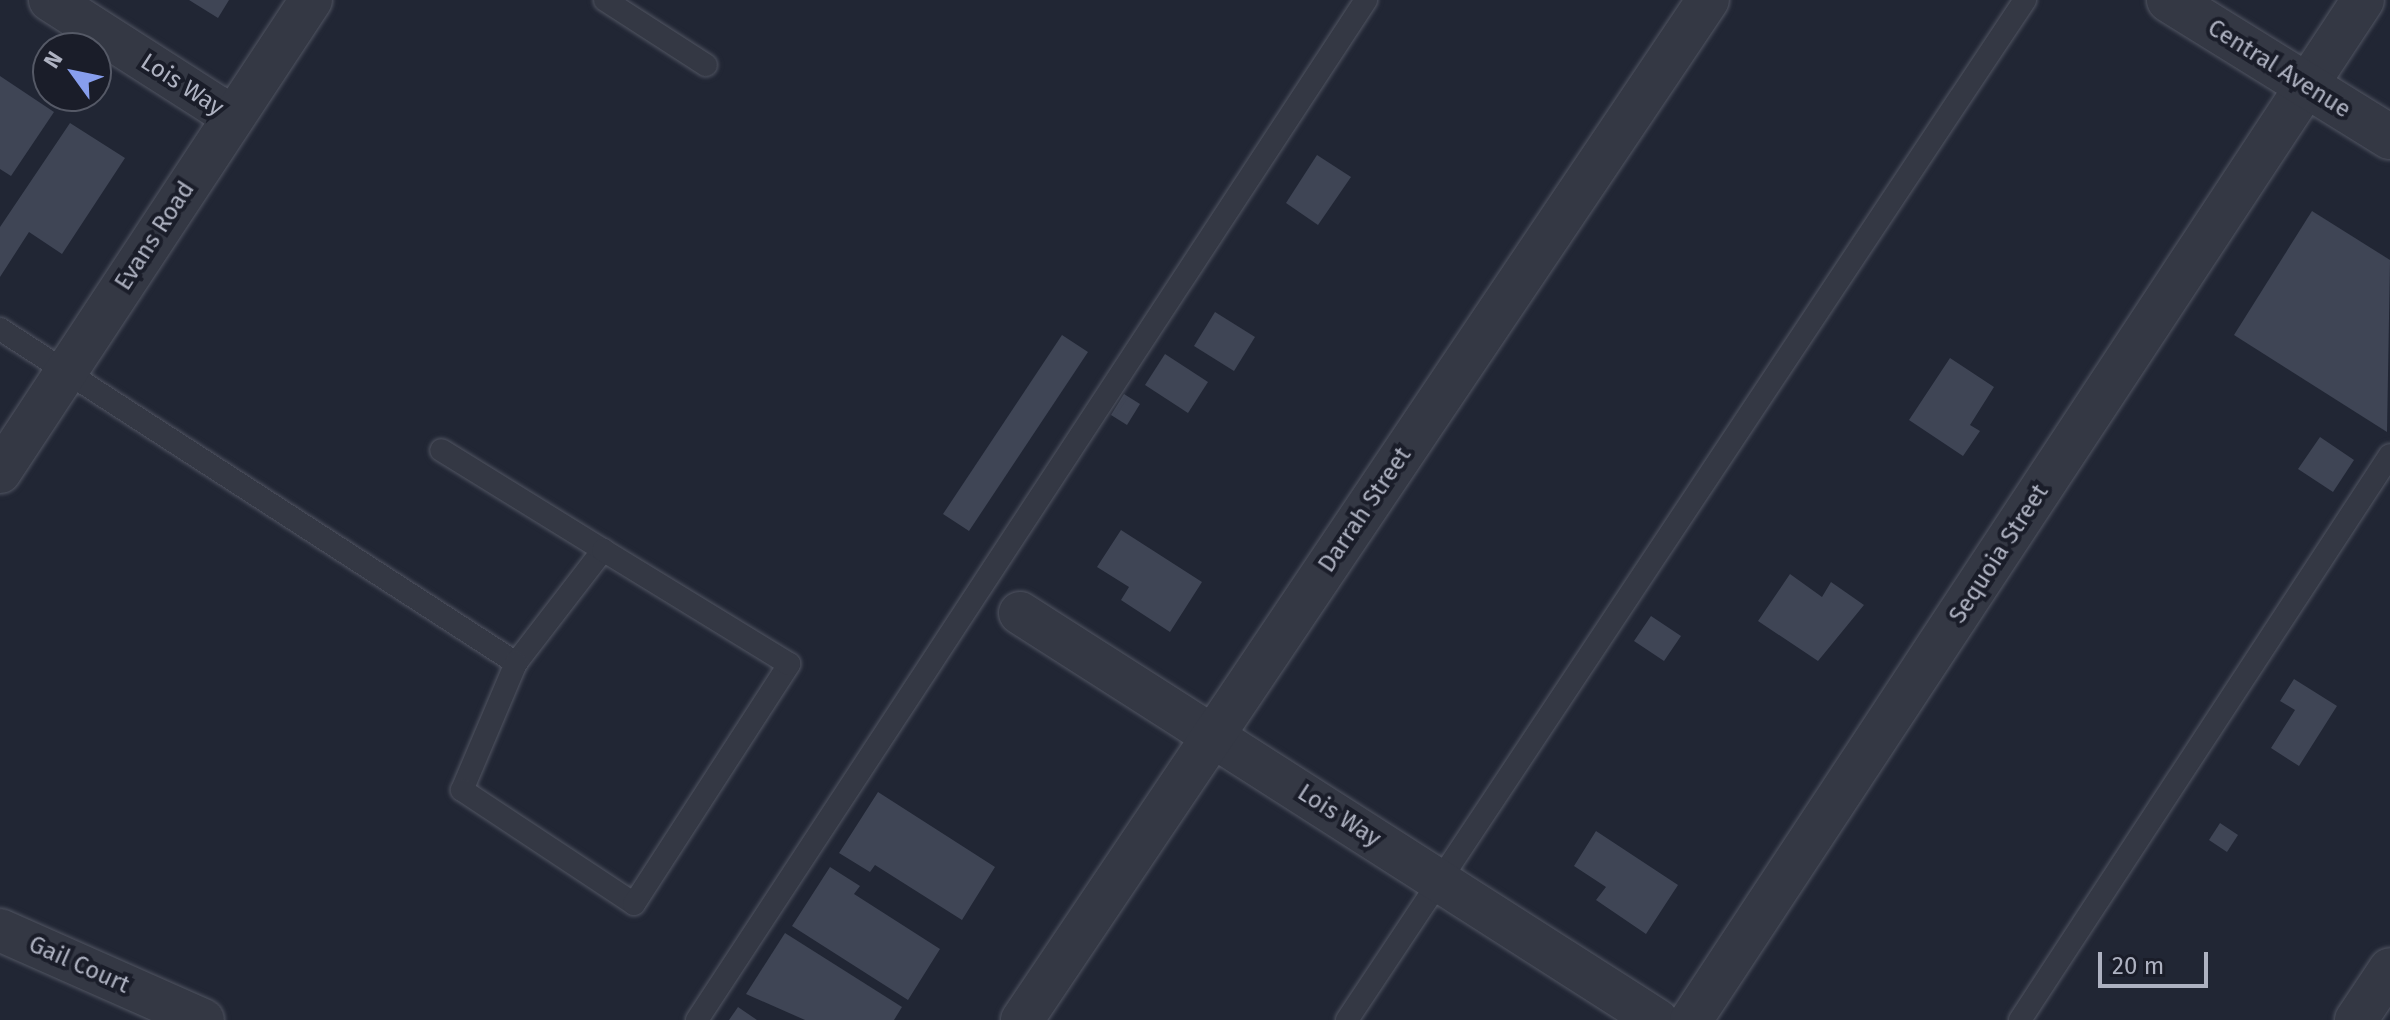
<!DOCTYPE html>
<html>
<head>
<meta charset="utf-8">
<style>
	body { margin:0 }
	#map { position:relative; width:2390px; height:1020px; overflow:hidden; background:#212634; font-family:"Fira Sans",sans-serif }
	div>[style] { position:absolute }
	.building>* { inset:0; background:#3f4555 }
	.roads { filter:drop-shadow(0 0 2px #515562) drop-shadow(0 0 2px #515562) }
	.service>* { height:22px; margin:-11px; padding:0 11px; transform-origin:11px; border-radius:11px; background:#343844 }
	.minor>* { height:42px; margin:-21px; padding:0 21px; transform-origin:21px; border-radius:21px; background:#343844 }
	.tertiary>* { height:44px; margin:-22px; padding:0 22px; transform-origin:22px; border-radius:22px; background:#343844 }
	span { translate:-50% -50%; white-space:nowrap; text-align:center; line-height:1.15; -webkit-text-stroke:8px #1a1d29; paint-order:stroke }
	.street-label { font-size:24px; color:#aeb2c1 }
	.north { position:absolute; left:32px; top:32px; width:80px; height:80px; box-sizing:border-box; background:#1a1d29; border:2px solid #555966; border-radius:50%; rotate:303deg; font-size:22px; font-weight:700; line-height:32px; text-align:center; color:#aeb2c1 }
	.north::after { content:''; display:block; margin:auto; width:28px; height:36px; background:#879eed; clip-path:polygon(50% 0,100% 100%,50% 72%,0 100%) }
	.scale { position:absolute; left:2098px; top:952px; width:110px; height:36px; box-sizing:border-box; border:4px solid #aeb2c1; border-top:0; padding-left:10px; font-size:24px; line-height:28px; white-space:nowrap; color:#aeb2c1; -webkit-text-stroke:6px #1a1d29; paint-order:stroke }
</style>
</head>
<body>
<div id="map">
	<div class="building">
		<i style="clip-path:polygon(189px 0,229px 0,218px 18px)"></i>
		<i style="clip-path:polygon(0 76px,54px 112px,11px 176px,0 169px)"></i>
		<i style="clip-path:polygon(70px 123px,125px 158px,62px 254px,29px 232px,0 277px,0 227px)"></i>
		<i style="clip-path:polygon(1317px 155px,1351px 177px,1318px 225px,1286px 203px)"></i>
		<i style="clip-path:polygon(2312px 211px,2390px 260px,2387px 432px,2234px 335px)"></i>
		<i style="clip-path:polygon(1215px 312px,1255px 337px,1234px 371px,1194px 346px)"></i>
		<i style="clip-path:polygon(1062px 335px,1088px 352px,969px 531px,943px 514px)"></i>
		<i style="clip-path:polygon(1165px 354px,1208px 382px,1188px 413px,1145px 385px)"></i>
		<i style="clip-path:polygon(1950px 358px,1994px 387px,1970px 425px,1980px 431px,1963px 456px,1909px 420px)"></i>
		<i style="clip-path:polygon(1124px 394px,1140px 404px,1127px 425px,1111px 415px)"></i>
		<i style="clip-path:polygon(2320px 437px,2354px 460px,2333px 492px,2298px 469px)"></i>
		<i style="clip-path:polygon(1121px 530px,1202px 582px,1170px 632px,1121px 600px,1129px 587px,1097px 567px)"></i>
		<i style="clip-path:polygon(1790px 574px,1822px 597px,1831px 582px,1864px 605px,1818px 661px,1758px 621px)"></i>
		<i style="clip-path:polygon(1651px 616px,1681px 636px,1664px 661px,1634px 641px)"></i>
		<i style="clip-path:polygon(2294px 679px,2337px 706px,2299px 766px,2271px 748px,2295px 710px,2280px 701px)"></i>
		<i style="clip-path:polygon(878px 792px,995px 867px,962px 920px,875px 865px,870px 872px,839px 853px)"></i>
		<i style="clip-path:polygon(2220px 823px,2238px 835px,2227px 852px,2209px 840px)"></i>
		<i style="clip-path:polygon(1596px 831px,1678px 885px,1646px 934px,1596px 900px,1606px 887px,1574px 866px)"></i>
		<i style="clip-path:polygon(830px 867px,860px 886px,854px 894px,940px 949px,908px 1000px,792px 926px)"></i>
		<i style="clip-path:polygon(785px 933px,902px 1007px,894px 1020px,805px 1020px,746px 994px)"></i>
		<i style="clip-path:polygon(738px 1007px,757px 1020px,729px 1020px)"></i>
	</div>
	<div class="roads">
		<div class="service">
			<i style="left:605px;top:0;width:120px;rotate:32.8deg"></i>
			<i style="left:0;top:329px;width:615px;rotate:32.91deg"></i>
			<i style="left:516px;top:663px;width:143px;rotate:-52.4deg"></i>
			<i style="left:603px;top:550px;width:190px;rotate:-148.3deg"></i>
			<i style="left:516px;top:663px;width:138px;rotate:113deg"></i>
			<i style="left:462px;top:790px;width:206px;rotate:33.5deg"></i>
			<i style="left:634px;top:904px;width:286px;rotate:-57.1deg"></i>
			<i style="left:789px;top:664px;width:218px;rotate:-148.5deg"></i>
			<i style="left:697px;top:1020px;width:1220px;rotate:-56.74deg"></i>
			<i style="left:1347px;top:1020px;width:1225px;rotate:-56.39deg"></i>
			<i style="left:2020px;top:1020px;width:675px;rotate:-56.78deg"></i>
		</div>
		<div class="minor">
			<i style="left:50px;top:0;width:217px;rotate:32.6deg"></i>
			<i style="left:0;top:472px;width:565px;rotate:-56.62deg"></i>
			<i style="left:1020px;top:613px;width:756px;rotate:32.58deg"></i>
			<i style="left:0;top:930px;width:222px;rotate:23.9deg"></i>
			<i style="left:1022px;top:1020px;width:1229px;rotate:-56.08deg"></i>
			<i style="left:1691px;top:1020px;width:1221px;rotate:-56.62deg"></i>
			<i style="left:2356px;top:1020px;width:61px;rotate:-56.3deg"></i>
		</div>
		<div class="tertiary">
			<i style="left:2169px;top:0;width:260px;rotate:31.8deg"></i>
		</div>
	</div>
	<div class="street-label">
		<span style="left:2279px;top:69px;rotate:32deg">Central Avenue</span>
		<span style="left:182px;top:85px;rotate:33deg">Lois Way</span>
		<span style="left:155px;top:236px;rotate:-57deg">Evans Road</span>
		<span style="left:1365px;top:510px;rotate:-56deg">Darrah Street</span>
		<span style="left:1999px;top:554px;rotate:-57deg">Sequoia Street</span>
		<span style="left:1339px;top:816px;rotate:33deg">Lois Way</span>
		<span style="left:79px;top:965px;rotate:24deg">Gail Court</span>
	</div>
	<div class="north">N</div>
	<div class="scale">20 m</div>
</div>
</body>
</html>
